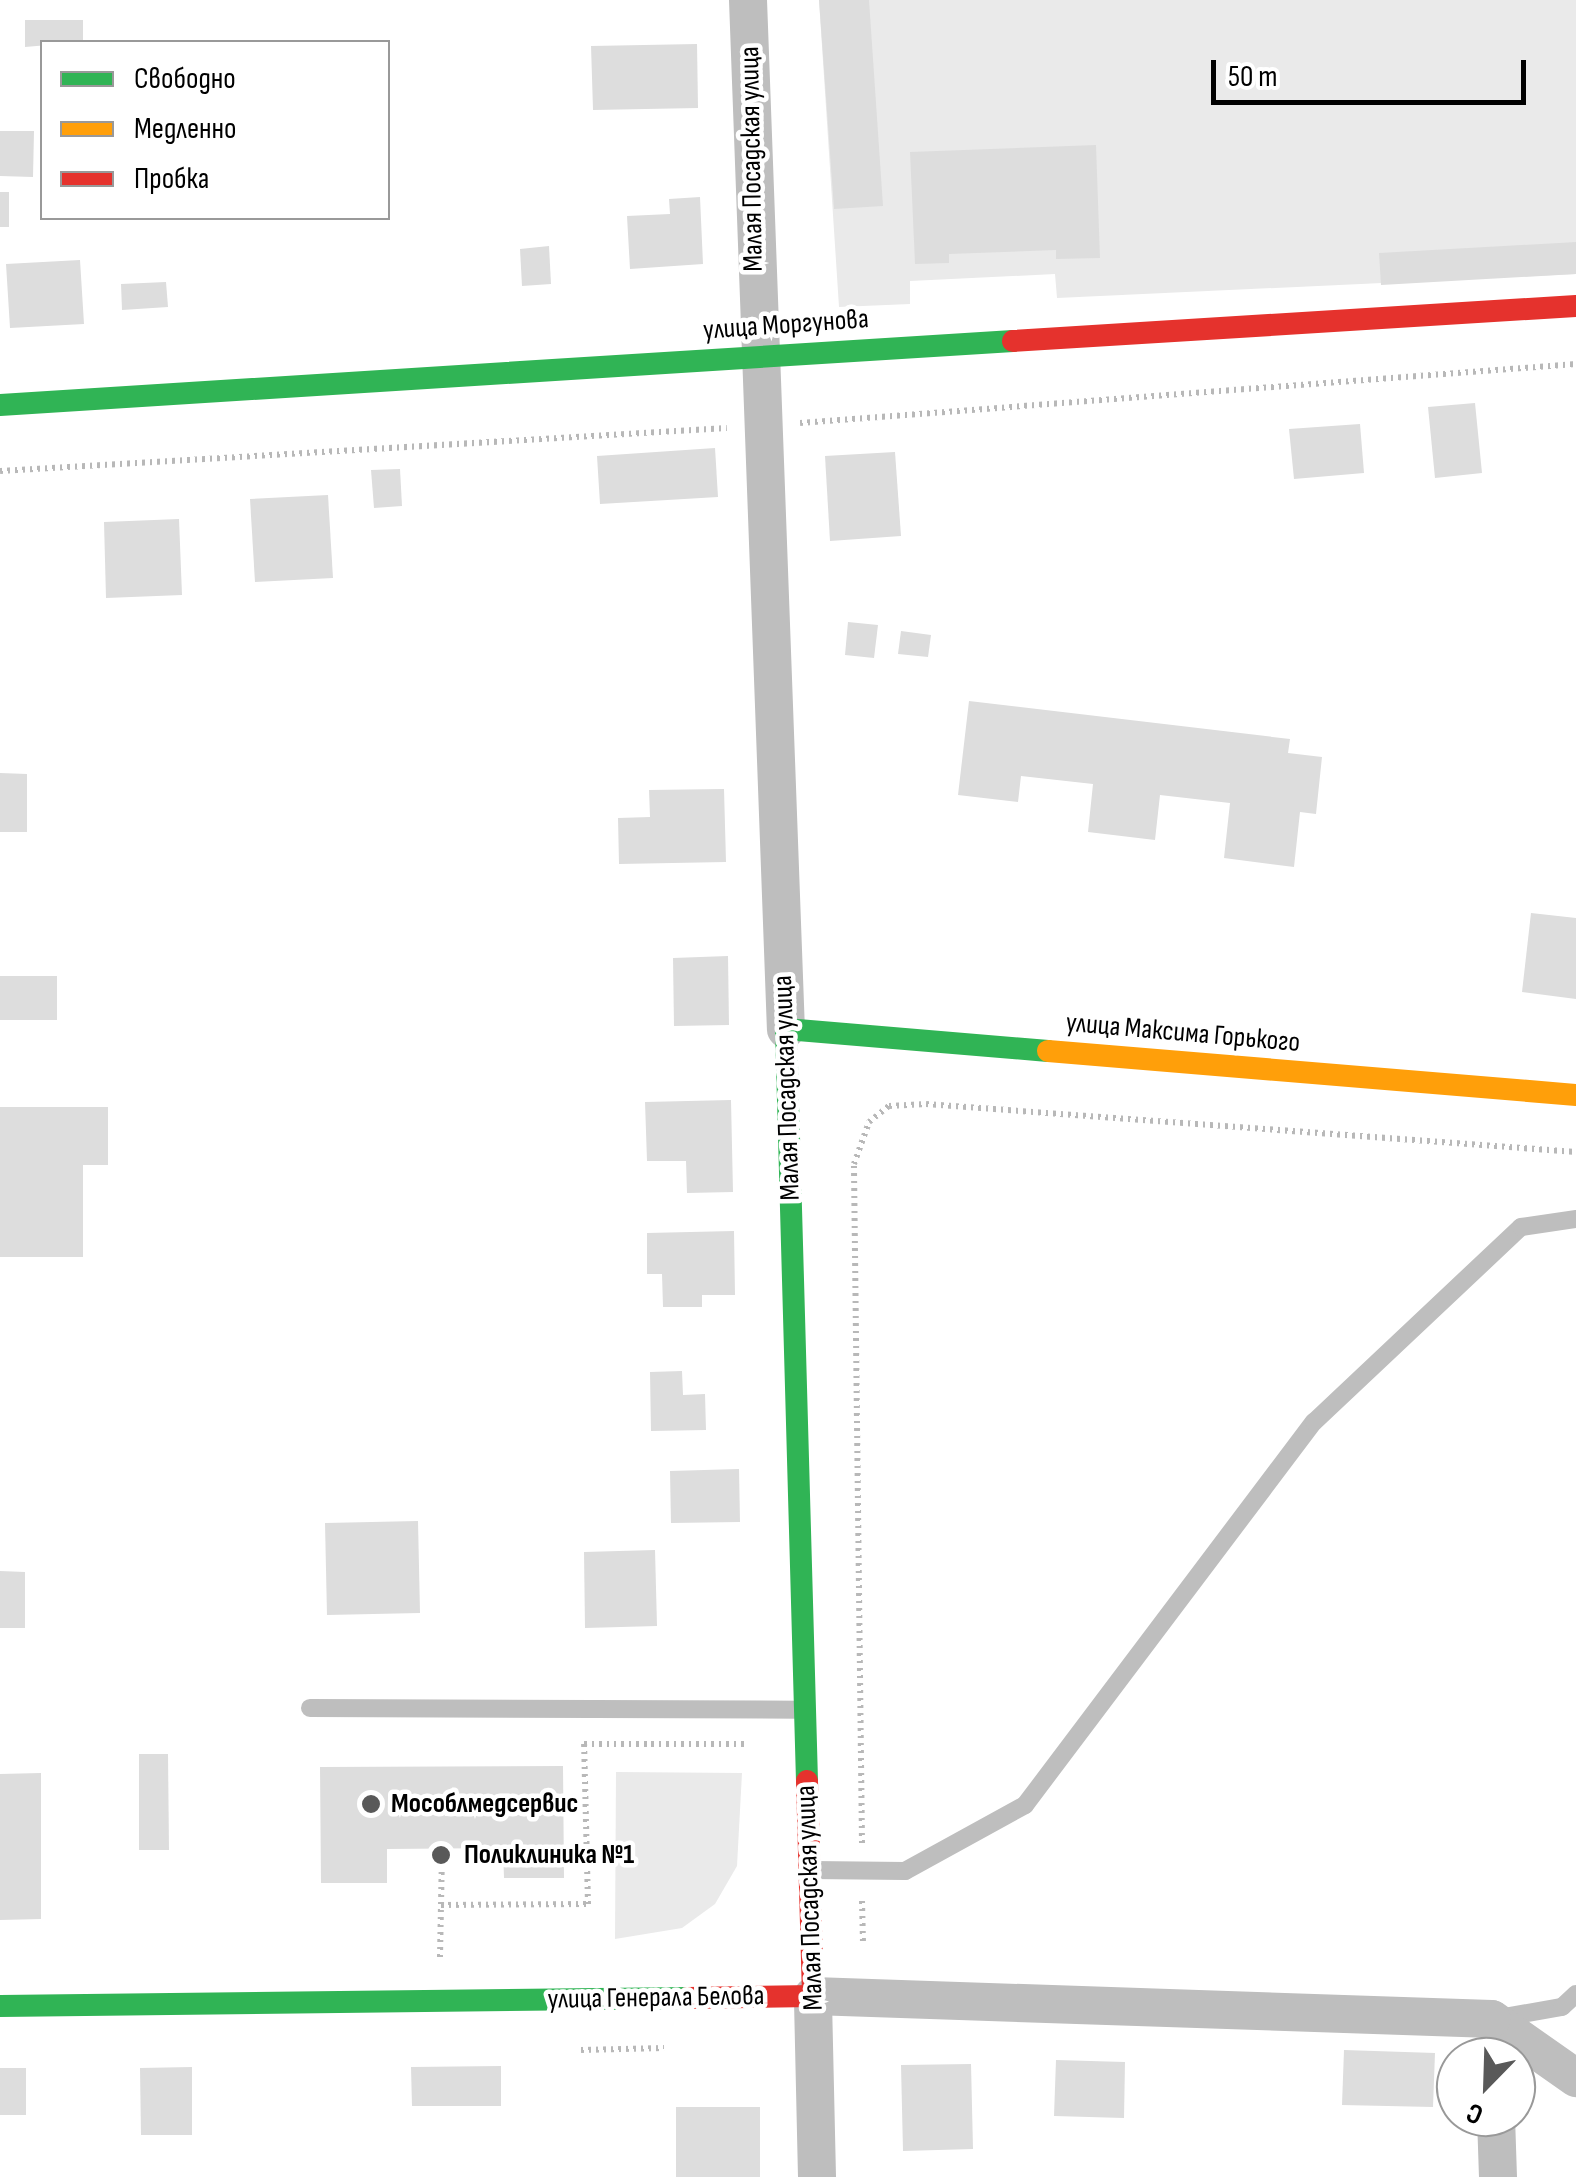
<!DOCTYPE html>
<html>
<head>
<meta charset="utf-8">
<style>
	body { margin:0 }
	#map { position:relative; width:1576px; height:2177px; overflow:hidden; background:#fff; font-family:"Sofia Sans Condensed",sans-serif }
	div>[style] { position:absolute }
	.green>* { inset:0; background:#eaeaea }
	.building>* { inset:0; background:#ddd }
	.path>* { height:6px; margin-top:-3px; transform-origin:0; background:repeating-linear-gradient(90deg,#b8b8b8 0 2.5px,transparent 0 7.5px) }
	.lane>* { height:18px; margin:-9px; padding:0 9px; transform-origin:9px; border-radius:9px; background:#bebebe }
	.street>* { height:38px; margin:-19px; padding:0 19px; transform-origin:19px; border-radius:19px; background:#bebebe }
	.fast>* { height:22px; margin:-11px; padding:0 11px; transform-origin:11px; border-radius:11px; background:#30b455 }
	.slow>* { height:22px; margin:-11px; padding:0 11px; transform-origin:11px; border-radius:11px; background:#ff9f0a }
	.jam>* { height:22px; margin:-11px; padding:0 11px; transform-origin:11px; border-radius:11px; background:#e5322d }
	.dots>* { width:28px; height:28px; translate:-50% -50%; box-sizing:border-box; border:5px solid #fff; border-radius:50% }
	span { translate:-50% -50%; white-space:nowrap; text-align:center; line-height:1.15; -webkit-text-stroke:9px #fff; paint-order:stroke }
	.street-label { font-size:28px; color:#000 }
	.poi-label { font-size:28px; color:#000; font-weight:700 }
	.left { translate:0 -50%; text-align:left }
	.legend { position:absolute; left:40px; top:40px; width:350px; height:180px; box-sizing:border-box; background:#fff; border:2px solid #999; margin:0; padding:12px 18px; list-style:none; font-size:30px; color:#000 }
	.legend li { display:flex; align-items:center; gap:20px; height:50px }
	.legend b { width:50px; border:2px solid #999 }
	.north { position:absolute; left:1436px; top:2037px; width:100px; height:100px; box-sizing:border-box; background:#fff; border:2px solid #999; border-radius:50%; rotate:203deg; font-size:28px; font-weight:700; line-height:40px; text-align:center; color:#000 }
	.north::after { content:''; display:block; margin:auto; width:35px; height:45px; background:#595959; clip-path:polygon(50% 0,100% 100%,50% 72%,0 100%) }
	.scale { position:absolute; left:1211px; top:60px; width:315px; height:45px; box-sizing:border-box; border:5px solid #000; border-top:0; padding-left:12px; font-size:30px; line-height:35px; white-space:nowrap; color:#000; -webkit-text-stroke:8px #fff; paint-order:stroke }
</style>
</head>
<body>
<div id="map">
	<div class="green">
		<i style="clip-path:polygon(819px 0,1576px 0,1576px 274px,1057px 298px,1055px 274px,910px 281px,910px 304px,839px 307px)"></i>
		<i style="clip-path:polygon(616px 1772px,742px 1773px,737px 1866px,715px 1904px,682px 1928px,615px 1939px)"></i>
	</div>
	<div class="building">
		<i style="clip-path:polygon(819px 0,869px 0,883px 206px,834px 209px)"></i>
		<i style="clip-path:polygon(25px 20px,83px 20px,83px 42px,25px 47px)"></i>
		<i style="clip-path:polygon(697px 44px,698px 108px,593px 110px,591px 46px)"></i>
		<i style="clip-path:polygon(0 131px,34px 131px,33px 177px,0 176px)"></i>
		<i style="clip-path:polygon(1096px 145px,1100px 258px,1056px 259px,1056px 250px,949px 254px,949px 263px,915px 264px,910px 152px)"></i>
		<i style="clip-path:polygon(0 192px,9px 192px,9px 227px,0 227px)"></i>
		<i style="clip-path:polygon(700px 197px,703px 264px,630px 269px,627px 216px,670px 214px,669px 199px)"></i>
		<i style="clip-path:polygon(1576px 242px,1576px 274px,1381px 285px,1379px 253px)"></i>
		<i style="clip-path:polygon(549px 246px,551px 284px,522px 286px,520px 249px)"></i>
		<i style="clip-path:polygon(80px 260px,84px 324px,10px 328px,6px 264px)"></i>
		<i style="clip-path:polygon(166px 282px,168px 307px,122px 310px,121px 284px)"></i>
		<i style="clip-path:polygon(1475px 403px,1482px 473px,1435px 478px,1428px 407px)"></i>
		<i style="clip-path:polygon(1360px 424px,1364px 473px,1294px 479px,1289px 429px)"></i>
		<i style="clip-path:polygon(715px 448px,718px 497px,600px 504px,597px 456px)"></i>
		<i style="clip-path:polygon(895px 452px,901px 536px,830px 541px,825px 456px)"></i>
		<i style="clip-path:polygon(400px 469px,402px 506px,374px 508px,371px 470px)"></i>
		<i style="clip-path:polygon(328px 495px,333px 578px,255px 582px,250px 499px)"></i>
		<i style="clip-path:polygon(179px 519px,182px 595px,106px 598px,104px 522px)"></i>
		<i style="clip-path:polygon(848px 622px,878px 625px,874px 658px,845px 655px)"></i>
		<i style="clip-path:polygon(901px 631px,931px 635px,928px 657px,898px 654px)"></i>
		<i style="clip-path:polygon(969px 701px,1290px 739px,1288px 753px,1322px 757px,1316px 814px,1300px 812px,1294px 867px,1224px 858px,1230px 803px,1160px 795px,1155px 840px,1088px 832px,1093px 784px,1021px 776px,1018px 802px,958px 795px)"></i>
		<i style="clip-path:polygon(0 773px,27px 774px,27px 832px,0 832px)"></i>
		<i style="clip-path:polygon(724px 789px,726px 862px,619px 864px,618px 818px,650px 817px,649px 790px)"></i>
		<i style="clip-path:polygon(1531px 913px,1576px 918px,1576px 999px,1522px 992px)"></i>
		<i style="clip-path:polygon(728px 956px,729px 1025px,674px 1026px,673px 958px)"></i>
		<i style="clip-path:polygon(0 976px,57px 976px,57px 1020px,0 1020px)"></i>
		<i style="clip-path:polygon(731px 1100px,733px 1192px,687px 1193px,686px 1161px,647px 1161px,645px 1102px)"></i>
		<i style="clip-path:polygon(0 1107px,108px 1107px,108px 1165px,83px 1165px,83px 1257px,0 1257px)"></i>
		<i style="clip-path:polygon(734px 1231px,735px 1295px,702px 1295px,702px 1307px,663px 1307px,662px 1274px,647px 1274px,647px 1233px)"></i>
		<i style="clip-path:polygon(682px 1371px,683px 1395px,705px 1394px,706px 1430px,651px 1431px,650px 1372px)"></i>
		<i style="clip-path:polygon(739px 1469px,740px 1522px,671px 1523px,670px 1471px)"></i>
		<i style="clip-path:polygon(418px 1521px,420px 1613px,327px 1615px,325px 1523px)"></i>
		<i style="clip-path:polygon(655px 1550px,657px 1626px,585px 1628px,584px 1552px)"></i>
		<i style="clip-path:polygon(0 1571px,25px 1572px,25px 1628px,0 1628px)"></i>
		<i style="clip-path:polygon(139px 1754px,168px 1754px,169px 1850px,139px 1850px)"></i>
		<i style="clip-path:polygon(563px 1766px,564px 1878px,504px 1878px,503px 1848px,387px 1849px,387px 1883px,321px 1883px,320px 1767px)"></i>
		<i style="clip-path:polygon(41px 1773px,41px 1919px,0 1920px,0 1774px)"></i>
		<i style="clip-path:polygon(1344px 2050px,1435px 2053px,1433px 2107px,1342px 2105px)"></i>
		<i style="clip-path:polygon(1056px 2060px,1125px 2062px,1124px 2118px,1054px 2116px)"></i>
		<i style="clip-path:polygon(971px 2064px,973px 2149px,903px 2151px,901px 2065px)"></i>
		<i style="clip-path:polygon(501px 2066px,501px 2106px,412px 2106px,411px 2067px)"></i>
		<i style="clip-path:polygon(192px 2067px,192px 2135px,141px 2135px,140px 2068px)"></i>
		<i style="clip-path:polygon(0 2068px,26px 2068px,26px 2115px,0 2115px)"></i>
		<i style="clip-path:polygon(676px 2107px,760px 2107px,760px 2177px,676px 2177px)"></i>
	</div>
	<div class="path">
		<i style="left:800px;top:423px;width:778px;rotate:-4.35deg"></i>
		<i style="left:0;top:471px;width:728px;rotate:-3.38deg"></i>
		<i style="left:862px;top:1843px;width:679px;rotate:-90.68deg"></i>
		<i style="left:854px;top:1164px;width:45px;rotate:-70.3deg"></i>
		<i style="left:869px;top:1122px;width:26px;rotate:-39deg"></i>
		<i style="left:889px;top:1106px;width:37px;rotate:-3deg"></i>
		<i style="left:926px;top:1104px;width:652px;rotate:4.22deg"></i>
		<i style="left:862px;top:1901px;width:42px;rotate:88.6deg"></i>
		<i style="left:441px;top:1905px;width:147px;rotate:-0.4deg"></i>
		<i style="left:588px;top:1904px;width:160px;rotate:-91.4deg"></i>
		<i style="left:584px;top:1744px;width:160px"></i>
		<i style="left:440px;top:1957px;width:108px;rotate:-88.9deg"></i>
		<i style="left:581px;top:2050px;width:83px;rotate:-1.4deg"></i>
	</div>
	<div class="lane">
		<i style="left:310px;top:1708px;width:490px;rotate:0.2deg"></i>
		<i style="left:812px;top:1870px;width:93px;rotate:0.6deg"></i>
		<i style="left:905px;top:1871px;width:137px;rotate:-28.8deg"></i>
		<i style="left:1025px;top:1805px;width:480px;rotate:-53deg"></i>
		<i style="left:1314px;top:1422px;width:284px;rotate:-43.3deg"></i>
		<i style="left:1521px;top:1227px;width:56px;rotate:-8.3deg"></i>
		<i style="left:1498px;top:2018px;width:65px;rotate:-9.8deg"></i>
		<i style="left:1562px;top:2007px;width:19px;rotate:-43deg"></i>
	</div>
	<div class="street">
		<i style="left:748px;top:0;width:1030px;rotate:87.89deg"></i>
		<i style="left:1492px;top:2019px;width:103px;rotate:35.1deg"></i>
		<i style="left:1496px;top:2117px;width:60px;rotate:88.1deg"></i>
		<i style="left:817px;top:2177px;width:181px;rotate:-91.3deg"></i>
		<i style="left:813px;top:1996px;width:679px;rotate:1.94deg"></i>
	</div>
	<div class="fast">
		<i style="left:0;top:405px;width:1015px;rotate:-3.62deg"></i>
		<i style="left:807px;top:1781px;width:752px;rotate:-91.6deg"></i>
		<i style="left:786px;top:1029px;width:263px;rotate:4.8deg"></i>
		<i style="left:0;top:2006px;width:688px;rotate:-0.67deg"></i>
	</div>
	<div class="slow">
		<i style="left:1048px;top:1051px;width:530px;rotate:4.76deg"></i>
	</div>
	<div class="jam">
		<i style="left:1013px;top:341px;width:564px;rotate:-3.56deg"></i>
		<i style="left:688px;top:1998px;width:125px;rotate:-0.9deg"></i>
		<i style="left:813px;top:1996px;width:215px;rotate:-91.6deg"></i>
	</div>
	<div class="dots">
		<i style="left:371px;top:1804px;background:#595959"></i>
		<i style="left:441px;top:1855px;background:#595959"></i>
	</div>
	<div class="street-label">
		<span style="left:752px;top:159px;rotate:-91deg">Малая Посадская улица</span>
		<span style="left:786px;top:325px;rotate:-4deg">улица Моргунова</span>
		<span style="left:1183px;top:1033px;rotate:5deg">улица Максима Горького</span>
		<span style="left:787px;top:1088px;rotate:-92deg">Малая Посадская улица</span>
		<span style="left:810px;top:1898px;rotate:-92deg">Малая Посадская улица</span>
		<span style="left:656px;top:1998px;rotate:-1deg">улица Генерала Белова</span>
	</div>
	<div class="poi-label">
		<span class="left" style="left:391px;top:1804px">Мособлмедсервис</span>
		<span class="left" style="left:464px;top:1855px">Поликлиника №1</span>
	</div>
	<ul class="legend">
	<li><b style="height:12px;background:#30b455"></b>Свободно</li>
	<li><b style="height:12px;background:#ff9f0a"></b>Медленно</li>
	<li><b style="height:12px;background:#e5322d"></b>Пробка</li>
	</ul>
	<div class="north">С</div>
	<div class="scale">50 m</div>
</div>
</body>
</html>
